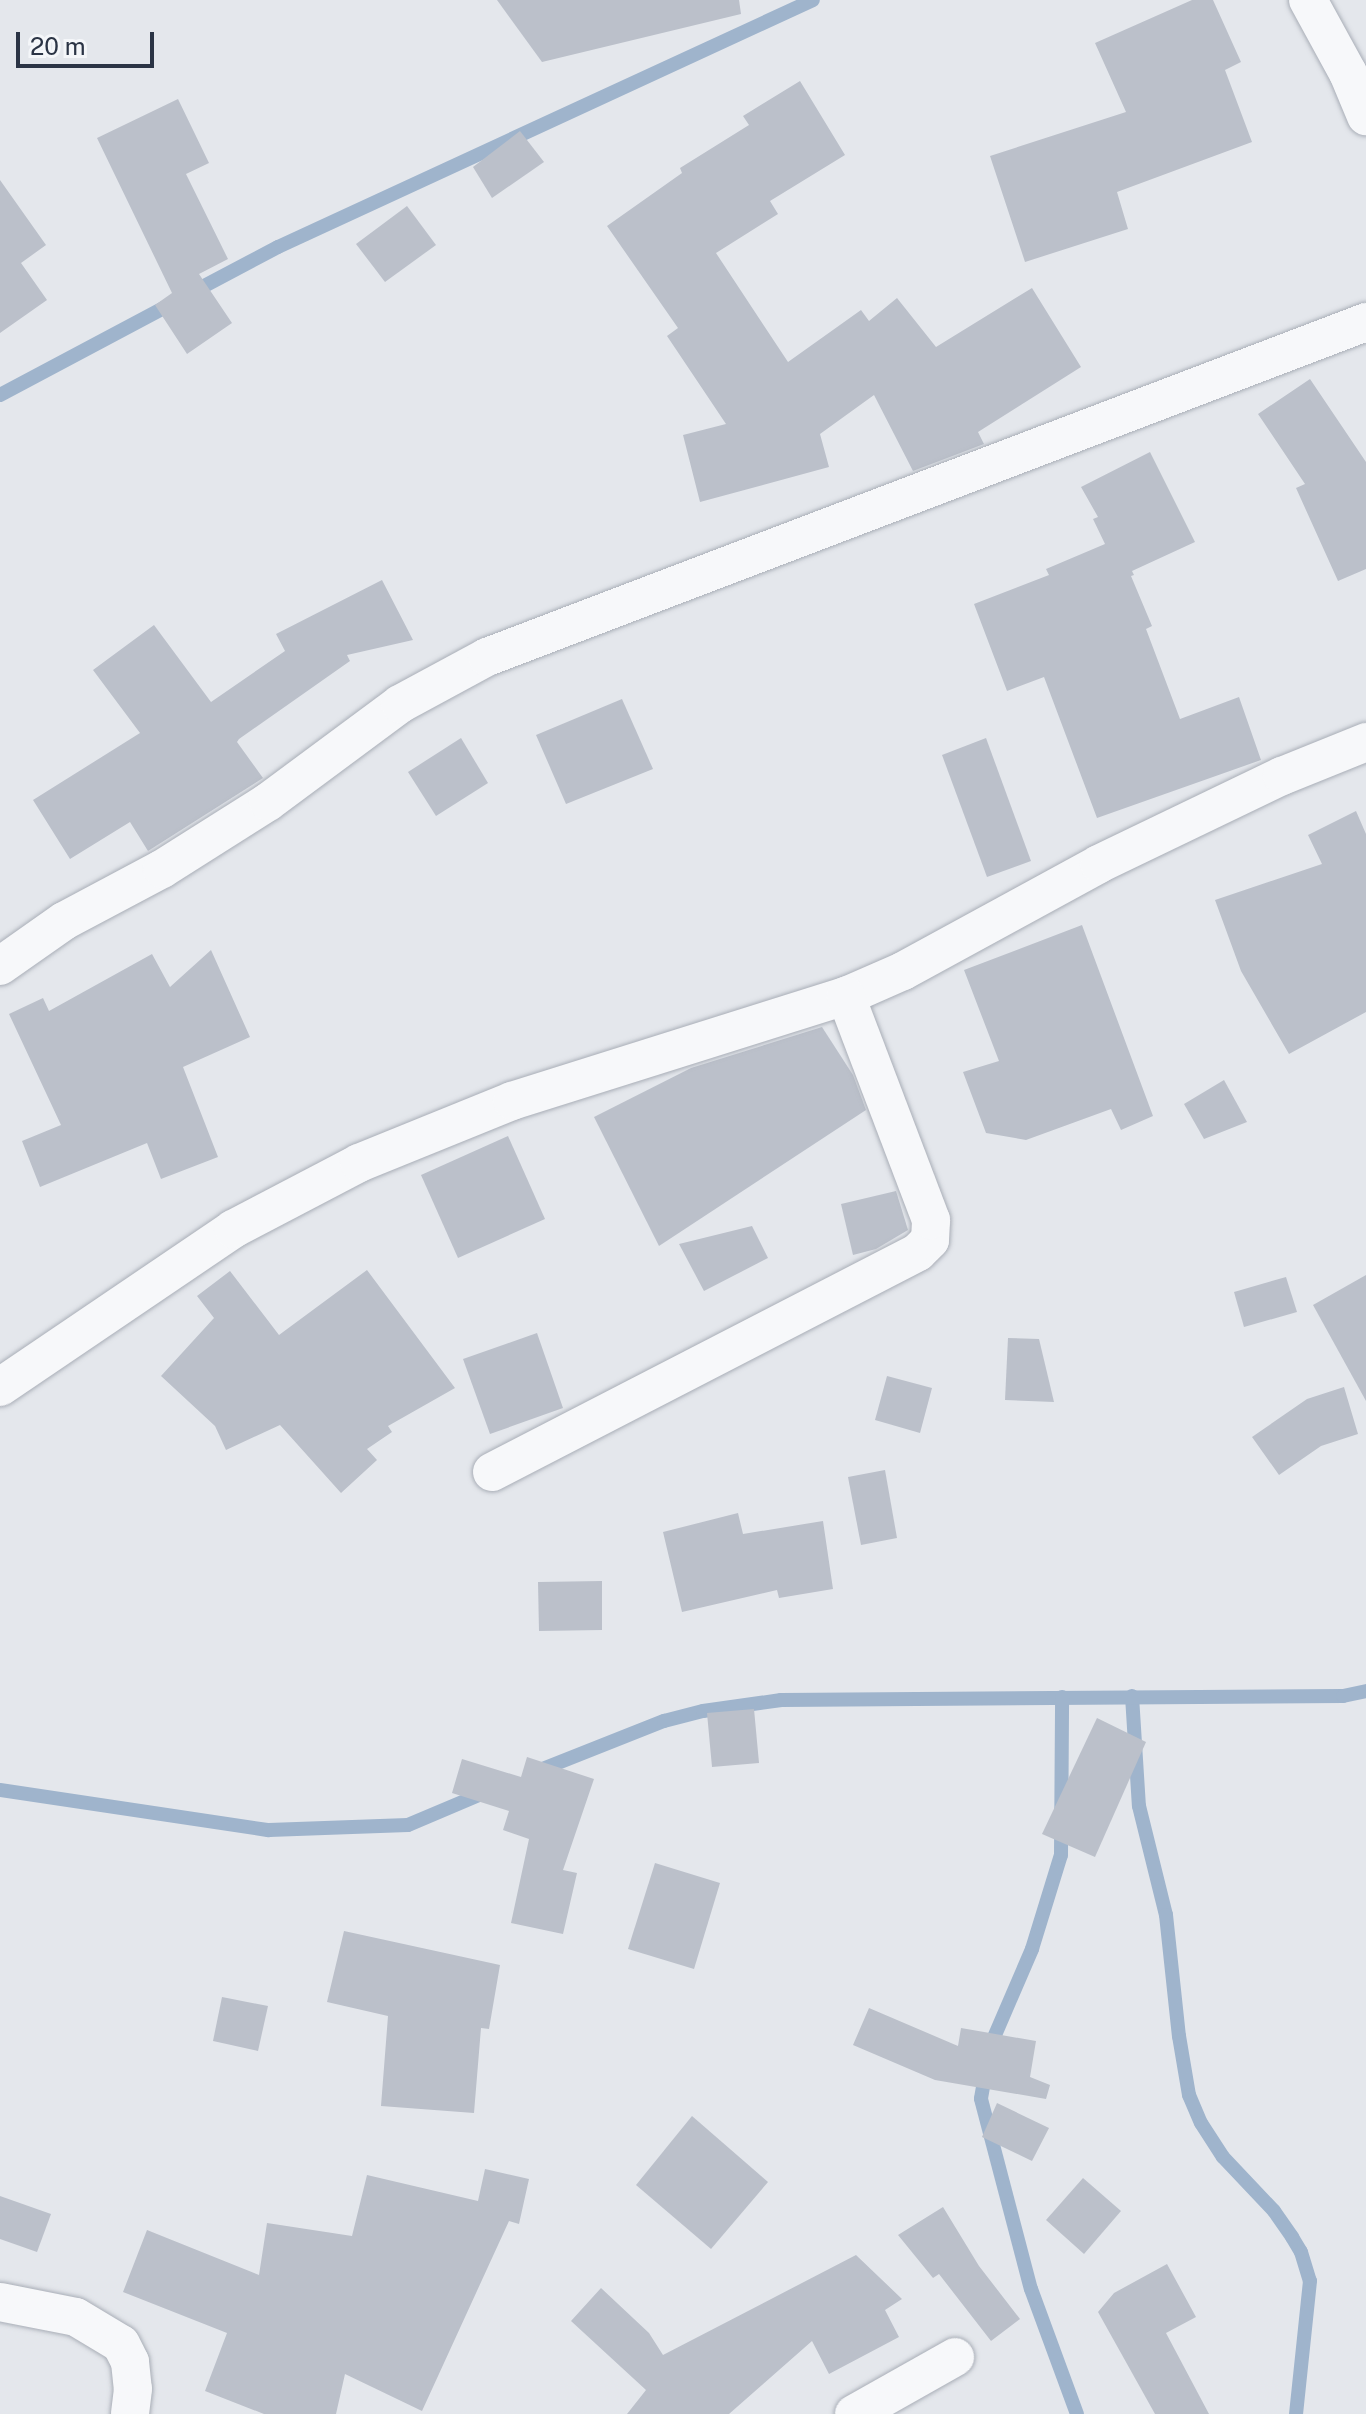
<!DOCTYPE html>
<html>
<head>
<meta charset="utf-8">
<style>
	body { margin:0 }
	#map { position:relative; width:1366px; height:2414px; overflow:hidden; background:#e4e7ec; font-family:"Public Sans",sans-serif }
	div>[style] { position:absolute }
	.stream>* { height:14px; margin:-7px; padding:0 7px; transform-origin:7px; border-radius:7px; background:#9fb4cc }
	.building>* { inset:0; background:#bbc0ca }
	.roads { filter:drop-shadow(0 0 2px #a9aeb7) drop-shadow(0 0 2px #a9aeb7) }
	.street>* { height:38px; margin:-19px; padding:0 19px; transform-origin:19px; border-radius:19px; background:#f7f8fa }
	span { translate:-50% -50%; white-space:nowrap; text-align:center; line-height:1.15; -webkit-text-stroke:7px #f4f6f9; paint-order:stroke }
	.scale { position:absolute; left:16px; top:32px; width:138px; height:36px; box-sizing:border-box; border:4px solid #2b3445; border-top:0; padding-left:10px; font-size:24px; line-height:28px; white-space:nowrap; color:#2b3445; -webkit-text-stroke:6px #f4f6f9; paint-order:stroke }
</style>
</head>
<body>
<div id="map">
	<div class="stream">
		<i style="left:191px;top:293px;width:98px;rotate:-27.9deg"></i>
		<i style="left:278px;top:247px;width:589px;rotate:-24.78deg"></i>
		<i style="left:0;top:395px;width:196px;rotate:-28deg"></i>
		<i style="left:1132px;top:1696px;width:110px;rotate:86.4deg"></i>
		<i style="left:1139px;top:1806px;width:112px;rotate:76.1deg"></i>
		<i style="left:1166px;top:1915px;width:122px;rotate:83.9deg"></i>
		<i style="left:1179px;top:2036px;width:60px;rotate:80.4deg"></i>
		<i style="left:1189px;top:2095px;width:30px;rotate:67deg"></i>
		<i style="left:1201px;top:2123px;width:40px;rotate:57.1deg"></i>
		<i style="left:1223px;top:2157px;width:74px;rotate:46.6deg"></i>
		<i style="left:1274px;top:2211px;width:32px;rotate:55deg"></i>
		<i style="left:1292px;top:2237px;width:17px;rotate:59deg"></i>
		<i style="left:1301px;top:2252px;width:30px;rotate:73deg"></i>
		<i style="left:1310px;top:2281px;width:134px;rotate:96deg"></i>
		<i style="left:535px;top:1772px;width:139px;rotate:-21.6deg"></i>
		<i style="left:664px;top:1721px;width:40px;rotate:-14.4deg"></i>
		<i style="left:703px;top:1711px;width:79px;rotate:-8deg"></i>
		<i style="left:781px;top:1700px;width:562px;rotate:-0.41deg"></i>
		<i style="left:1343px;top:1696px;width:24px;rotate:-12deg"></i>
		<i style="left:0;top:1790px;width:272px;rotate:8.5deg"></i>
		<i style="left:269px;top:1830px;width:139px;rotate:-2.1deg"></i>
		<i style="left:408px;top:1825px;width:85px;rotate:-22.9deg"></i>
		<i style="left:989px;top:2049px;width:109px;rotate:-66.7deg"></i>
		<i style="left:1032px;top:1949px;width:98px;rotate:-72.9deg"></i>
		<i style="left:1061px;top:1855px;width:158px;rotate:-89.6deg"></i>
		<i style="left:986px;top:2070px;width:29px;rotate:100deg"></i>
		<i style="left:981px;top:2099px;width:196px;rotate:75.3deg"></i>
		<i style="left:1031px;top:2289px;width:133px;rotate:69.8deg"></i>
	</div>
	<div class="building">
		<i style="clip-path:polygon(497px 0,739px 0,741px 14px,542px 62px)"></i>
		<i style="clip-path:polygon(1192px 0,1213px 0,1241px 62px,1225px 70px,1252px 142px,1117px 192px,1128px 229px,1025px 262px,990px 156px,1126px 112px,1095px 43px)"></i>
		<i style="clip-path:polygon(800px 81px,845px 155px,770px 201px,778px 214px,716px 253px,788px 362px,861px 310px,869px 321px,897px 298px,936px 347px,1032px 288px,1081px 367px,978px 432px,984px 444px,913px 471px,874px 395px,820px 434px,829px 467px,700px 502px,683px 435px,726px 424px,667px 336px,678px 328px,607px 226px,682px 173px,680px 168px,749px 125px,743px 116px)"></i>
		<i style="clip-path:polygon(178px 99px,209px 163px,186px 174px,228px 259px,199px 274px,232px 323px,187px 354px,155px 305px,172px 293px,97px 138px)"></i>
		<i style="clip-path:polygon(520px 131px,544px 162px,492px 198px,473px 167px)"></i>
		<i style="clip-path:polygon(0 180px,46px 245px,21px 263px,47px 300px,0 333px)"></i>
		<i style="clip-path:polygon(407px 206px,436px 245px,385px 282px,356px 244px)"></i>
		<i style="clip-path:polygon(1310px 379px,1366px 462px,1366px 569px,1338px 581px,1296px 488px,1305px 484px,1258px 414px)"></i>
		<i style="clip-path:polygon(1150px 452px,1195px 542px,1132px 571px,1134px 575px,1131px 576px,1152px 626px,1146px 629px,1180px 719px,1239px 697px,1261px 760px,1097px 818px,1044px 677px,1007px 691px,974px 604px,1049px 575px,1046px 569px,1105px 544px,1093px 519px,1098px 517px,1081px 487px)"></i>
		<i style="clip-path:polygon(382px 580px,413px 640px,347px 655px,350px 661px,239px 739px,237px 742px,263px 778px,148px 851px,130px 822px,70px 859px,33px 800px,140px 733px,93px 670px,154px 625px,211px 702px,285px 651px,276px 634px)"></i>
		<i style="clip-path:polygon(622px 699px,653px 769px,566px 804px,536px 735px)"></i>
		<i style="clip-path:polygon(461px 738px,488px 783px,436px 816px,408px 772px)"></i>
		<i style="clip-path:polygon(986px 738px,1031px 861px,987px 877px,942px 755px)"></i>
		<i style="clip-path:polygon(1356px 811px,1366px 834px,1366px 1012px,1289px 1054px,1241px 971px,1215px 900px,1322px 864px,1308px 835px)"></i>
		<i style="clip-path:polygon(1082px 925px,1153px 1116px,1121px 1130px,1111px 1109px,1026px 1140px,986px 1133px,963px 1072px,999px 1061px,964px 970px)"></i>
		<i style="clip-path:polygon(211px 950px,250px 1037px,183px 1067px,218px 1157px,161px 1179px,147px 1143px,40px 1187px,22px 1141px,61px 1125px,9px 1014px,43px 998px,49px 1011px,152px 954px,170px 987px)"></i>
		<i style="clip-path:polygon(822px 1027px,853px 1075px,866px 1110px,659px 1246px,594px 1117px,691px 1068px)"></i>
		<i style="clip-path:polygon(1224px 1080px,1247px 1122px,1204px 1139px,1184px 1104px)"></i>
		<i style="clip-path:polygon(508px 1136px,545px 1219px,458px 1258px,421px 1175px)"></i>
		<i style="clip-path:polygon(896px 1191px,908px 1230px,876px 1249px,853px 1255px,841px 1204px)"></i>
		<i style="clip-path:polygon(752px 1226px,768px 1258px,704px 1291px,679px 1244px)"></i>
		<i style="clip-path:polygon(367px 1270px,455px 1388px,388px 1426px,392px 1432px,367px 1449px,377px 1460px,341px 1493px,280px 1425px,226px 1450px,215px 1426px,161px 1376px,214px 1318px,197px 1296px,230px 1271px,279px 1335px)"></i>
		<i style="clip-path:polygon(1366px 1275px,1366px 1401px,1313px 1305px)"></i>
		<i style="clip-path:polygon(1286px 1277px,1297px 1312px,1244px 1327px,1234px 1292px)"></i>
		<i style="clip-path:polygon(537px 1333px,563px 1408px,490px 1434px,463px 1359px)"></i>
		<i style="clip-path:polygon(1008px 1338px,1039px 1339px,1054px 1402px,1005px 1400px)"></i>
		<i style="clip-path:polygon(887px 1376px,932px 1388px,920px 1433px,875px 1420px)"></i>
		<i style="clip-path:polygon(1344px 1387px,1358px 1434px,1321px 1446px,1279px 1475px,1252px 1437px,1307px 1399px)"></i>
		<i style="clip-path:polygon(885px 1470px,897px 1538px,861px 1545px,848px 1477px)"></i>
		<i style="clip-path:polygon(738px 1513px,743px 1534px,823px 1521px,833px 1589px,779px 1598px,777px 1590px,682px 1612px,663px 1532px)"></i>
		<i style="clip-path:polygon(602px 1581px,602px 1630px,539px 1631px,538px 1582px)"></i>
		<i style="clip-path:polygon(754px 1709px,759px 1763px,712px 1767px,707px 1713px)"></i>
		<i style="clip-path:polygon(1097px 1718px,1146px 1742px,1095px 1857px,1042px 1834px)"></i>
		<i style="clip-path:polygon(527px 1757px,594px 1779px,563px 1870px,577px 1873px,563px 1934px,511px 1923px,529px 1839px,503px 1830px,509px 1811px,452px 1793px,462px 1759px,521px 1777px)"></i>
		<i style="clip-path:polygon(655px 1863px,720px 1883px,694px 1969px,628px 1949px)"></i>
		<i style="clip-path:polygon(344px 1931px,500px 1965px,489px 2029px,481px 2028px,474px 2113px,381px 2106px,388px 2016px,327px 2002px)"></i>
		<i style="clip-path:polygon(222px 1997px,268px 2006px,258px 2051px,213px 2041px)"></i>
		<i style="clip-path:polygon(869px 2008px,958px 2046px,961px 2028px,1036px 2041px,1030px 2077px,1050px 2085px,1046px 2099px,935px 2080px,853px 2045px)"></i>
		<i style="clip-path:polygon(997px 2103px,1049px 2128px,1032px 2161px,982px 2137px)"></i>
		<i style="clip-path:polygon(692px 2116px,768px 2182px,711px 2249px,636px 2185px)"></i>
		<i style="clip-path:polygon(485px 2169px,529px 2179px,519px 2224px,509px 2221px,422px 2411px,345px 2374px,336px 2414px,264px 2414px,205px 2391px,227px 2333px,123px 2292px,147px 2230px,259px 2275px,267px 2223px,352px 2236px,367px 2175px,478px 2201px)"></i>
		<i style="clip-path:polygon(1083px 2178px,1121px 2211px,1084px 2254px,1046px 2220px)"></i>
		<i style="clip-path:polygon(0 2196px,51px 2214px,37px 2252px,0 2239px)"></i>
		<i style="clip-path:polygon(943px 2207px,979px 2266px,1020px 2319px,991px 2341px,939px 2274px,933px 2278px,898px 2235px)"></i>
		<i style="clip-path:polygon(856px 2255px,902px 2299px,885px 2310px,899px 2337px,829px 2374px,812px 2341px,729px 2414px,627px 2414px,646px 2390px,571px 2321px,601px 2288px,649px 2333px,663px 2355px)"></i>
		<i style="clip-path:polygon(1167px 2264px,1196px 2317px,1166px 2333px,1209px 2414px,1155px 2414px,1098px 2312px,1114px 2293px)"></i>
	</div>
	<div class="roads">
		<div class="street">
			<i style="left:1308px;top:0;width:83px;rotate:61.3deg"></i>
			<i style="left:1348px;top:73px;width:47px;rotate:67.3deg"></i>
			<i style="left:0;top:966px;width:78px;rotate:-35.1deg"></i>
			<i style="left:64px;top:921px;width:111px;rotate:-28deg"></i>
			<i style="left:162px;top:869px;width:125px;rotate:-32.3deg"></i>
			<i style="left:268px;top:802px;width:164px;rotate:-36.6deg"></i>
			<i style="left:400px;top:704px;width:99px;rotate:-28.4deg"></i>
			<i style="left:487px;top:657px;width:941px;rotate:-20.86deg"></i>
			<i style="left:0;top:1387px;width:282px;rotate:-34.1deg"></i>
			<i style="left:233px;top:1229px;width:142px;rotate:-27.6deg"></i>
			<i style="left:359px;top:1163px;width:165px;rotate:-22.1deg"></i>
			<i style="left:512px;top:1101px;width:350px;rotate:-17.5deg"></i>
			<i style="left:846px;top:996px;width:62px;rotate:-23.7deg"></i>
			<i style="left:903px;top:971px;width:223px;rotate:-28.6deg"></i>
			<i style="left:1099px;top:864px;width:203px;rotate:-25.7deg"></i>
			<i style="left:1282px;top:776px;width:91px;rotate:-22deg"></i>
			<i style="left:492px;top:1472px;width:479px;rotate:-27.3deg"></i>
			<i style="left:918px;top:1252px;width:17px;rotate:-45deg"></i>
			<i style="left:930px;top:1240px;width:20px;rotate:-87deg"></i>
			<i style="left:931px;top:1220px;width:240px;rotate:-110.8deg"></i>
			<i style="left:0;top:2302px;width:77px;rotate:11.2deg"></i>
			<i style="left:76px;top:2317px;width:52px;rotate:31deg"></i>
			<i style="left:121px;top:2344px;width:20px;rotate:63deg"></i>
			<i style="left:130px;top:2362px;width:27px;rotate:84deg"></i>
			<i style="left:133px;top:2389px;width:25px;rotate:97deg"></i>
			<i style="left:854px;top:2414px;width:116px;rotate:-29.4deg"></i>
		</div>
	</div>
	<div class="scale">20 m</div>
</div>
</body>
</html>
